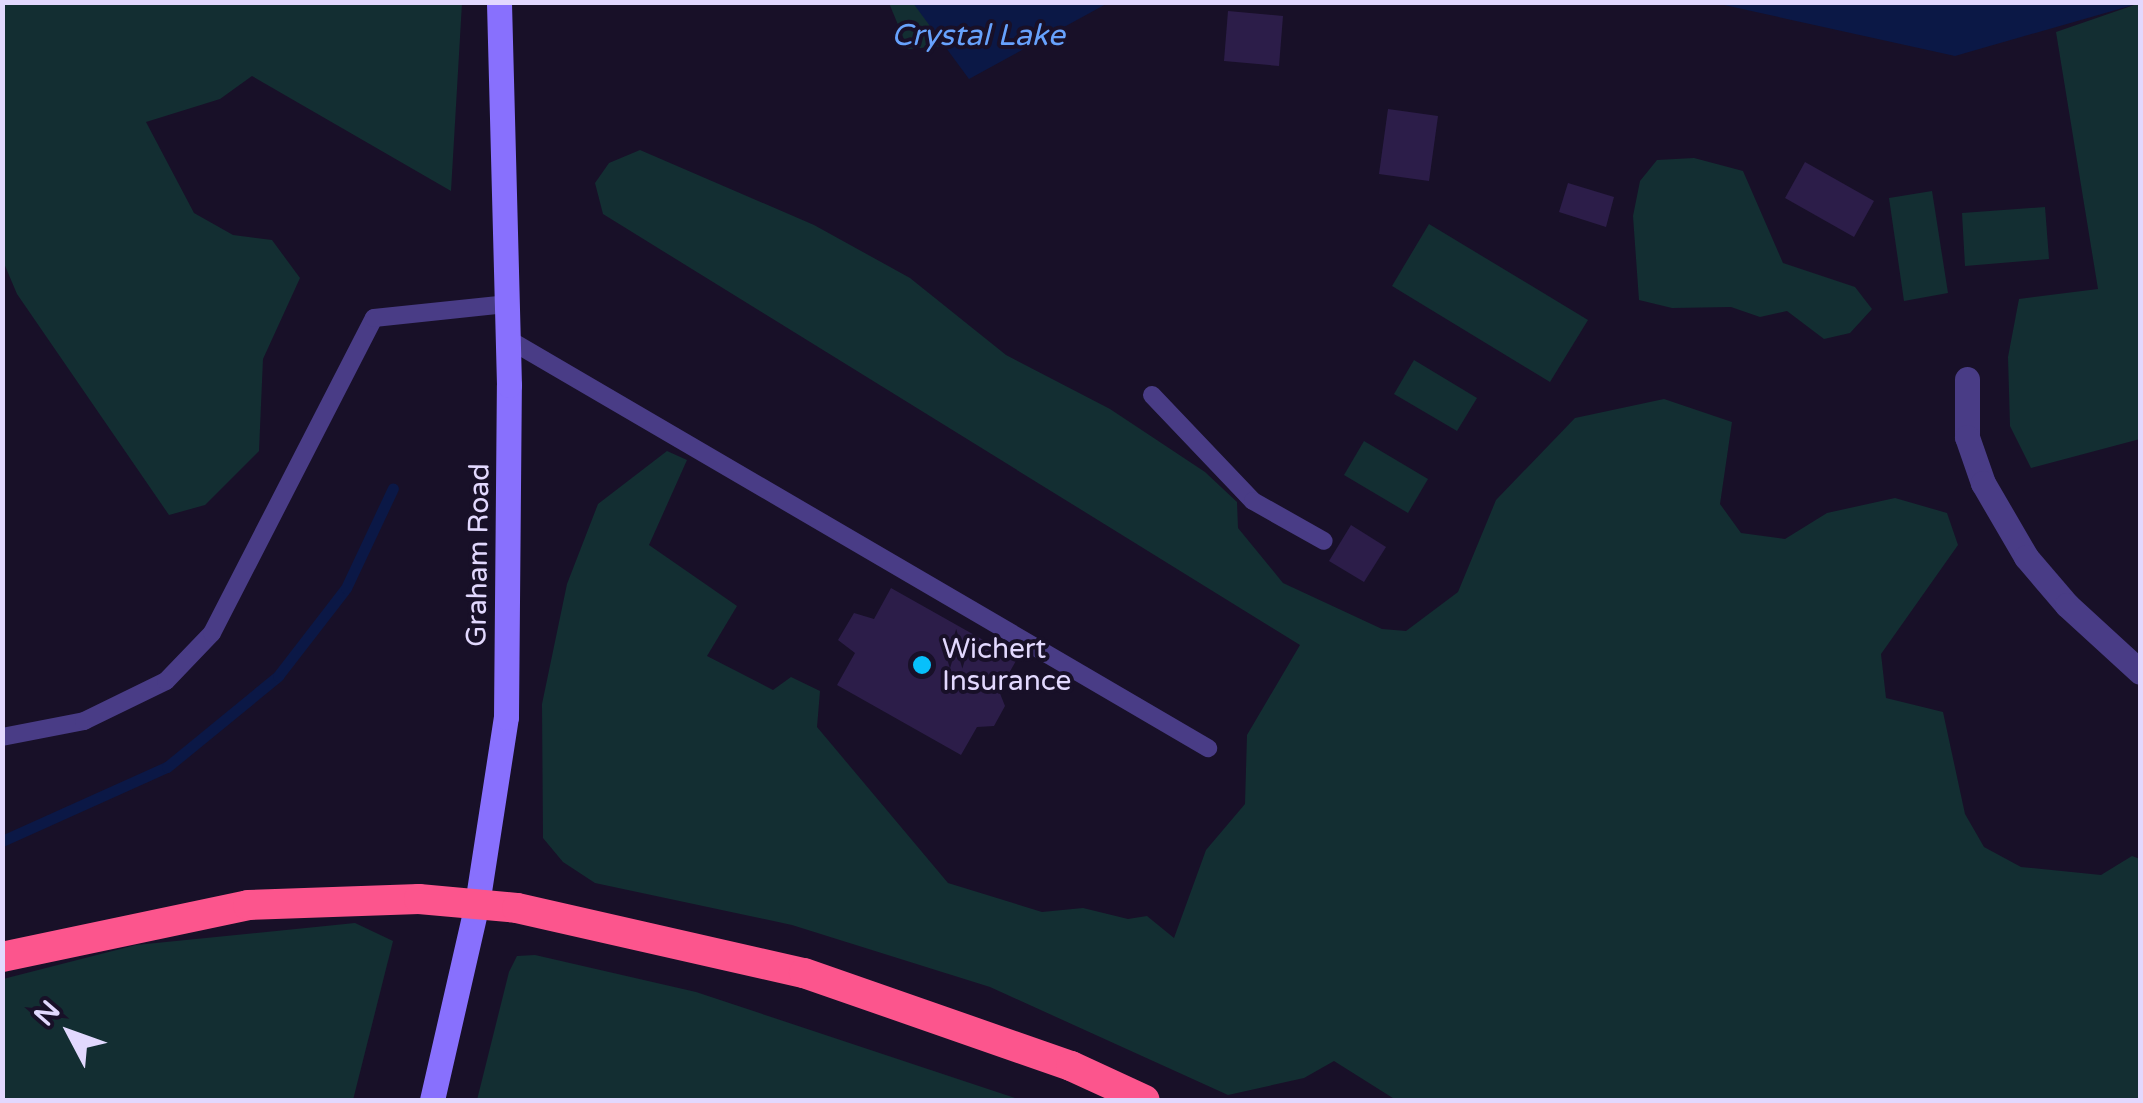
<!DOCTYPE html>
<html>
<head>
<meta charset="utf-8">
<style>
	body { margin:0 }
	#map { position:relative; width:2143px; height:1103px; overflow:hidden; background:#181028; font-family:"Varela Round",sans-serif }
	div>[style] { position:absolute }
	.green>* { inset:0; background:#132e32 }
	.water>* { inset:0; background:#0b1846 }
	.stream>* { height:11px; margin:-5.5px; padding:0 5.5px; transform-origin:5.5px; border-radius:5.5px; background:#0b1846 }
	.building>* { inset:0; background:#2c1d49 }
	.lane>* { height:18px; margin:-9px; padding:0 9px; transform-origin:9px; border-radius:9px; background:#493c86 }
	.street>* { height:25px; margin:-12.5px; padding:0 12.5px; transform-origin:12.5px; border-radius:12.5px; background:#493c86 }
	.secondary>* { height:25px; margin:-12.5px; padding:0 12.5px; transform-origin:12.5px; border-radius:12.5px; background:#8870fd }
	.highway>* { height:30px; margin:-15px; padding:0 15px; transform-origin:15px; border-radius:15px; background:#fc558d }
	.dots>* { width:28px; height:28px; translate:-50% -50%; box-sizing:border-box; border:5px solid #181028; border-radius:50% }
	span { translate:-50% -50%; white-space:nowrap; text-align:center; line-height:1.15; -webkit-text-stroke:8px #181028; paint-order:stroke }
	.street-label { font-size:28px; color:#e2d8fe }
	.poi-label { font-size:28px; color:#e2d8fe }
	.left { translate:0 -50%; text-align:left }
	.water-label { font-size:30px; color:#67a2fd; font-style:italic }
	.frame { position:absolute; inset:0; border:5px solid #e2d8fe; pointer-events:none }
	.north { position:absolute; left:20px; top:983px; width:100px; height:100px; -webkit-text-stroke:8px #181028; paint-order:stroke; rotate:311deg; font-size:28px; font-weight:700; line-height:40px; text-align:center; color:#e2d8fe }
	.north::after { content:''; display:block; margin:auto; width:35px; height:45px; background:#e2d8fe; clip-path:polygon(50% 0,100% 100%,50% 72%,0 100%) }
</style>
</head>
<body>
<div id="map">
	<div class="green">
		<i style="clip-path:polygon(2px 3px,462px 3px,451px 191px,252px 76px,220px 99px,146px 122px,194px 213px,233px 235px,272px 240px,300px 278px,263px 359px,259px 451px,205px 505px,169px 515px,17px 294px,3px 261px)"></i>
		<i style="clip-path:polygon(889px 3px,922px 3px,944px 46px,908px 49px)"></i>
		<i style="clip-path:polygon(2140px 3px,2140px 439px,2031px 468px,2010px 426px,2008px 357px,2019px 299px,2098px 289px,2056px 32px)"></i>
		<i style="clip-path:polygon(640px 150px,814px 225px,910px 278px,1006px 355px,1110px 409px,1205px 472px,1237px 502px,1238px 528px,1283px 583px,1382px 629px,1406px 631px,1458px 592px,1496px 500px,1575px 418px,1664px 399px,1732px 422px,1720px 504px,1741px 533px,1785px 539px,1827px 513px,1895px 498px,1947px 513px,1958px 545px,1881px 654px,1886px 698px,1943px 712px,1965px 814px,1984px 847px,2021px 867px,2101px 875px,2132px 856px,2140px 859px,2140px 1100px,1396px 1100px,1334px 1061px,1304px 1078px,1228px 1095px,990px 987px,792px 925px,595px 883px,563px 862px,543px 838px,542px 704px,567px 584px,598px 504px,667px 451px,687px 460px,649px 545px,737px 606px,707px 656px,773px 690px,791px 677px,820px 691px,817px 727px,948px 883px,1042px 912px,1083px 908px,1128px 919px,1147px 916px,1174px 938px,1206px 850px,1245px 804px,1247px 735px,1300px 645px,603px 214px,595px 183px,609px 163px)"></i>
		<i style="clip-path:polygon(1694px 158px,1743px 171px,1783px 263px,1855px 287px,1872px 309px,1850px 333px,1824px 339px,1787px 311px,1760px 317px,1731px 307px,1672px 308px,1639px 300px,1633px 216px,1640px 181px,1657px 160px)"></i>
		<i style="clip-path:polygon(1932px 191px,1948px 293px,1904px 301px,1889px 198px)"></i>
		<i style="clip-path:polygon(2045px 207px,2049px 259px,1965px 266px,1962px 213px)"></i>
		<i style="clip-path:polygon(1429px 224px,1588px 320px,1550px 382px,1392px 286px)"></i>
		<i style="clip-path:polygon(1414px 360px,1477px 398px,1457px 431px,1394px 394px)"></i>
		<i style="clip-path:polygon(1364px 441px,1428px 479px,1408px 513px,1344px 475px)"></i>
		<i style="clip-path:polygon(355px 923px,393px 941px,353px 1100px,3px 1100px,3px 979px,136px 945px)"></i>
		<i style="clip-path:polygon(535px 955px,696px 992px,1021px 1100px,477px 1100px,509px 972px,517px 956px)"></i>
	</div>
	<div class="water">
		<i style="clip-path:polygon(913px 3px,1108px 3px,969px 79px)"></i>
		<i style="clip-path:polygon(1715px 3px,2140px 2px,2140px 3px,1955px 56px)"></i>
	</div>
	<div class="stream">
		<i style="left:2px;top:841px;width:181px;rotate:-24.2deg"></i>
		<i style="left:167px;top:767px;width:144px;rotate:-39.3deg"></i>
		<i style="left:278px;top:676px;width:111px;rotate:-52.3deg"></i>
		<i style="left:346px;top:588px;width:110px;rotate:-64.8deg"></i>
	</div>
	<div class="building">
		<i style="clip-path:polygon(1228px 11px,1283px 16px,1279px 66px,1224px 61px)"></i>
		<i style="clip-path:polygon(1388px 109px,1438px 116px,1429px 181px,1379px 174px)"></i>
		<i style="clip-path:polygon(1805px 162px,1874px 201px,1854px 237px,1785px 198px)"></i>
		<i style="clip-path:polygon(1568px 183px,1614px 197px,1606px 227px,1559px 212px)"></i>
		<i style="clip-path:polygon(1351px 525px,1386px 547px,1364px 582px,1329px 561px)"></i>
		<i style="clip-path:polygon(891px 588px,1017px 659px,999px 691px,1005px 706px,994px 726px,977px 727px,961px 755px,837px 685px,855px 653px,838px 640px,854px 613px,874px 619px)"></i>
	</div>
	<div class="lane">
		<i style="left:508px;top:339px;width:811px;rotate:30.3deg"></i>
		<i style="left:1152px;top:395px;width:146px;rotate:46.4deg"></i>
		<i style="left:1253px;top:501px;width:81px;rotate:29.4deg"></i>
		<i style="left:2px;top:737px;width:84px;rotate:-11deg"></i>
		<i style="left:84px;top:721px;width:91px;rotate:-26deg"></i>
		<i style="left:166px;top:681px;width:66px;rotate:-46.2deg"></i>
		<i style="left:212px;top:633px;width:354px;rotate:-62.8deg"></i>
		<i style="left:374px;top:318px;width:135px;rotate:-6deg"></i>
	</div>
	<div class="street">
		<i style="left:1967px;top:379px;width:58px;rotate:90deg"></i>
		<i style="left:1967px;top:437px;width:49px;rotate:70.8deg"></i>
		<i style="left:1983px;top:483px;width:86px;rotate:59.8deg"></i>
		<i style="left:2026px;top:557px;width:63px;rotate:49.5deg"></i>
		<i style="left:2067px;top:605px;width:99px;rotate:42.5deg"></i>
	</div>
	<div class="secondary">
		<i style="left:432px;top:1100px;width:201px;rotate:-77.1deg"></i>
		<i style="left:477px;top:904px;width:189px;rotate:-81.2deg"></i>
		<i style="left:506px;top:717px;width:332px;rotate:-89.5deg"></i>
		<i style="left:509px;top:385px;width:383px;rotate:-91.5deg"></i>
	</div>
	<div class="highway">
		<i style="left:2px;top:957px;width:251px;rotate:-11.9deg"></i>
		<i style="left:248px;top:905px;width:171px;rotate:-2deg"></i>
		<i style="left:419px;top:899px;width:98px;rotate:5.2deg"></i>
		<i style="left:517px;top:908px;width:294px;rotate:12.8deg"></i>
		<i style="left:804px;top:973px;width:283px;rotate:19.2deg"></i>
		<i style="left:1071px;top:1066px;width:81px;rotate:24.7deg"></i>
	</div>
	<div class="dots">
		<i style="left:922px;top:665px;background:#07c0fb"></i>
	</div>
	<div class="street-label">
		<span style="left:478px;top:555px;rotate:-89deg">Graham Road</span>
	</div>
	<div class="poi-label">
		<span class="left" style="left:942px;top:665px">Wichert<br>Insurance</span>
	</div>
	<div class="water-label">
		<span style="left:978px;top:36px">Crystal Lake</span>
	</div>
	<div class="frame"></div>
	<div class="north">N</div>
</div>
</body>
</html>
